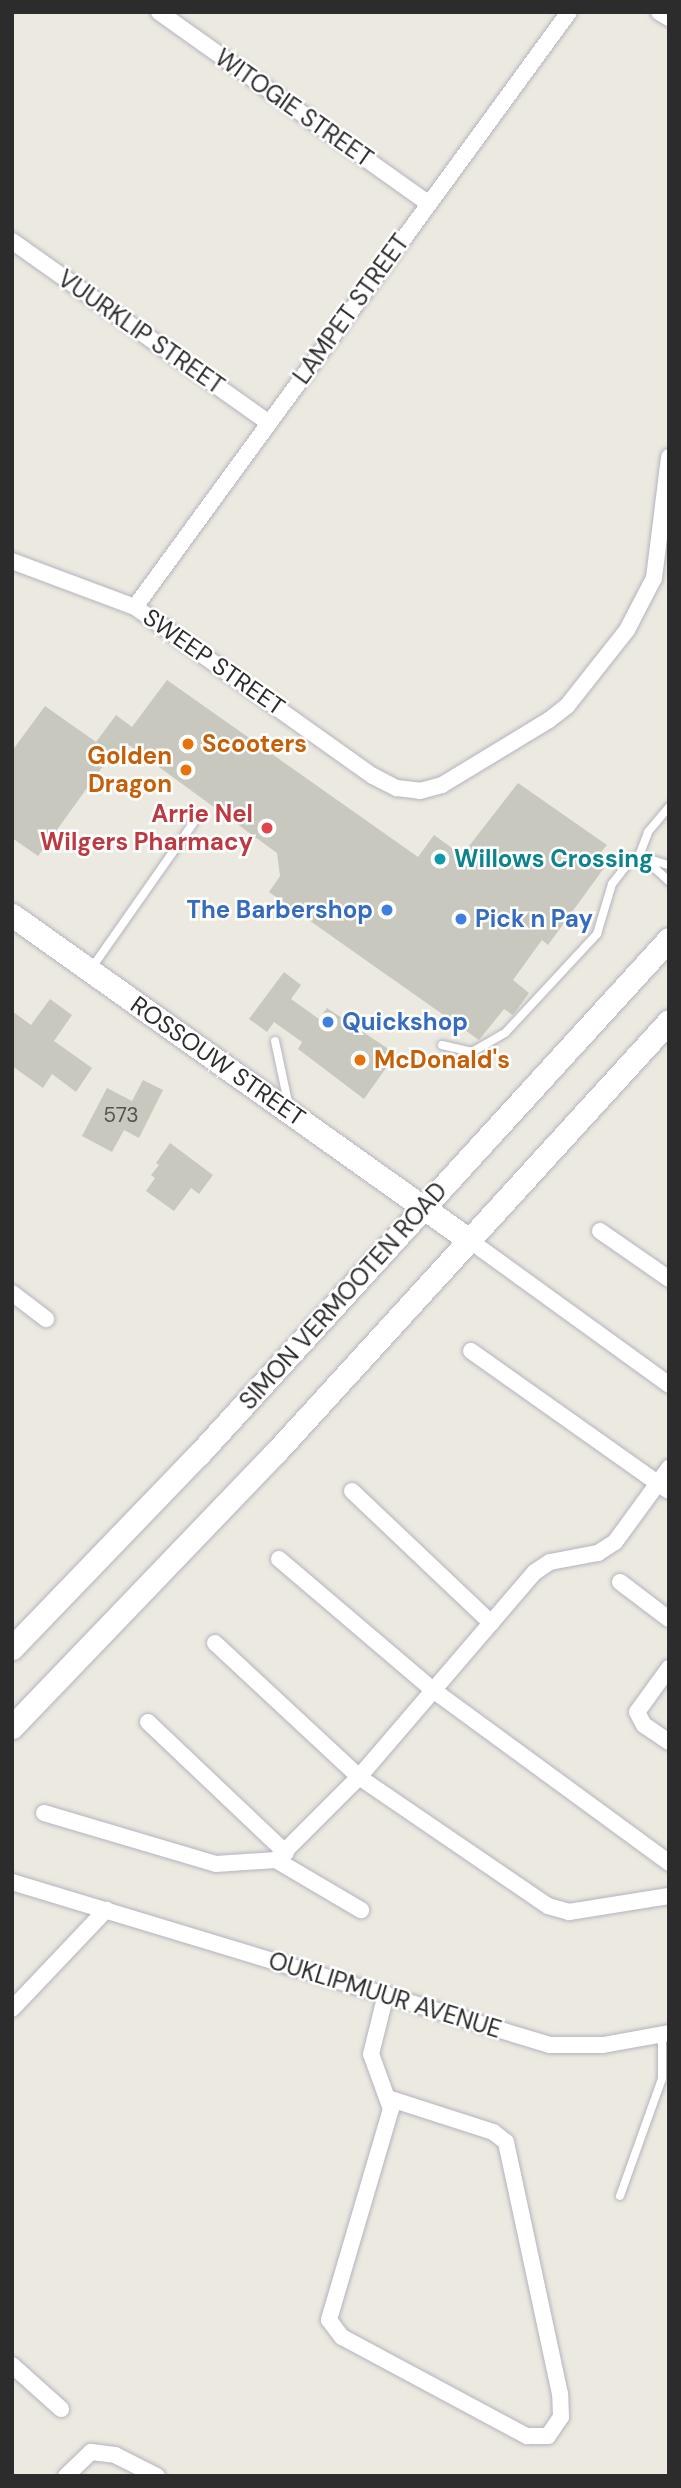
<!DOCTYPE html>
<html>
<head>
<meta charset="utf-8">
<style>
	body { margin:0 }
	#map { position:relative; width:681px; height:2488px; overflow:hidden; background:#eceae0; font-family:"DM Sans",sans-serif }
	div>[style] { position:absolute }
	.building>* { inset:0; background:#c8c8be }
	.roads { filter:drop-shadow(0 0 2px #b5b3be) drop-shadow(0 0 2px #b5b3be) }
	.lane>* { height:8px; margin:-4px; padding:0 4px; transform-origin:4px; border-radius:4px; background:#fff }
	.street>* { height:16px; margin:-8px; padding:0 8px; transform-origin:8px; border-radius:8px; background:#fff }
	.secondary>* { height:23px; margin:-11.5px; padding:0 11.5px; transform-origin:11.5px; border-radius:11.5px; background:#fff }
	.dots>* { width:19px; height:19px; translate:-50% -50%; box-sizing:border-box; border:4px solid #fff; border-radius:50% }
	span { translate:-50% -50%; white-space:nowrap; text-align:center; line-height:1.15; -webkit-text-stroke:5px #fff; paint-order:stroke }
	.number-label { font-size:21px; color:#535350 }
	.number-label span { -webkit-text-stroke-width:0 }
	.street-label { font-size:24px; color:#2c2c2c }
	.food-label { font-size:24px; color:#c56008; font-weight:700 }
	.left { translate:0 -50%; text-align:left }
	.right { translate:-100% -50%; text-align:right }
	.health-label { font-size:24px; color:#be3a42; font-weight:700 }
	.culture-label { font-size:24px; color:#0d838f; font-weight:700 }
	.shop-label { font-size:24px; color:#366cbe; font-weight:700 }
	.frame { position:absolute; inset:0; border:14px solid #2c2c2c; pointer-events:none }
</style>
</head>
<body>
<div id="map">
	<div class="building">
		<i style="clip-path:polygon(167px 680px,418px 857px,434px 835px,462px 855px,518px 783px,607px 845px,597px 857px,607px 864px,548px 945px,542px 940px,513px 980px,529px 993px,513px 1015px,504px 1009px,479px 1040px,269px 892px,280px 876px,277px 853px,126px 743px,115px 758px,111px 755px,38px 856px,12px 838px,12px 751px,45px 706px,96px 742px,116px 715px,132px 727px)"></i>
		<i style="clip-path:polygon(284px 972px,301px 985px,291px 999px,319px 1019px,327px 1008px,396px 1054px,364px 1099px,298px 1049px,302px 1042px,274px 1022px,267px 1032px,249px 1019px)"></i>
		<i style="clip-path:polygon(50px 999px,72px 1015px,54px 1041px,92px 1068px,76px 1092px,52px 1074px,43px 1088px,12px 1066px,12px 1011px,31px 1025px)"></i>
		<i style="clip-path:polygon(143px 1080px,163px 1090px,139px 1138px,124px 1130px,112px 1152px,82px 1136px,107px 1088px,132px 1101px)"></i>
		<i style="clip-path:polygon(170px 1143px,213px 1175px,199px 1194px,191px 1188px,174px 1211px,146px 1191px,155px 1178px,151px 1175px,159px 1165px,156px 1163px)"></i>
	</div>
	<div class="roads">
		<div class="lane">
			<i style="left:639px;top:856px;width:26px;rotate:-69deg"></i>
			<i style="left:648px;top:832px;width:33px;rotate:-50deg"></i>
			<i style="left:645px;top:859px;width:33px;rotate:43deg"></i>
			<i style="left:91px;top:969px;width:179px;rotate:-55deg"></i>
			<i style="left:275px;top:1041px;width:67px;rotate:78deg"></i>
			<i style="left:442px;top:1045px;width:31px;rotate:13deg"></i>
			<i style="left:472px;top:1052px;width:39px;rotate:-30deg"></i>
			<i style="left:506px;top:1032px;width:134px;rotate:-47.1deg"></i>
			<i style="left:597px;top:934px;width:52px;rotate:-73.3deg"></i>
			<i style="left:612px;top:884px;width:33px;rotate:-52deg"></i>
			<i style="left:632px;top:858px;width:7px;rotate:-16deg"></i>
			<i style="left:639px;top:856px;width:31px;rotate:17deg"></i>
			<i style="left:620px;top:2196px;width:124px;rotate:-70.3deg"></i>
			<i style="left:662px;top:2079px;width:45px;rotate:-90deg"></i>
		</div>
		<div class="street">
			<i style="left:159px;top:12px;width:330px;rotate:35.4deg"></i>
			<i style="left:659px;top:12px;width:12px;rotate:31deg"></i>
			<i style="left:12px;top:241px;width:315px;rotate:35.3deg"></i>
			<i style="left:12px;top:561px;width:131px;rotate:20.5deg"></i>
			<i style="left:135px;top:607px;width:292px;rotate:35.4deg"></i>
			<i style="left:373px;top:776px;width:27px;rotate:27deg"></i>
			<i style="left:397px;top:788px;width:23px;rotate:7deg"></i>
			<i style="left:420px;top:791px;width:23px;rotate:-15deg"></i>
			<i style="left:442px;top:785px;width:125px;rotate:-31.3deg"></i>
			<i style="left:549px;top:720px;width:23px;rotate:-38deg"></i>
			<i style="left:567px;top:706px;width:97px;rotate:-51.7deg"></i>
			<i style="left:627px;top:630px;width:59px;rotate:-62.6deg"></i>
			<i style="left:654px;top:578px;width:122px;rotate:-82.9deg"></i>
			<i style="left:135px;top:607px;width:736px;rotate:-53.89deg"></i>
			<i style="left:600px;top:1231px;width:84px;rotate:34.8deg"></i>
			<i style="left:469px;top:1240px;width:247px;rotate:35.9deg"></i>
			<i style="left:12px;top:1293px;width:43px;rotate:37.4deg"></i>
			<i style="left:471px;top:1351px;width:242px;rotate:35.3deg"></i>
			<i style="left:352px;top:1491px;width:192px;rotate:43.5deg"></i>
			<i style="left:279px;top:1559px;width:202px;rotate:40.4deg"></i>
			<i style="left:433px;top:1690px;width:293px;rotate:36.2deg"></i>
			<i style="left:620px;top:1582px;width:61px;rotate:37.1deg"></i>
			<i style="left:215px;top:1643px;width:197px;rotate:42.9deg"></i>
			<i style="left:359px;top:1777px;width:229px;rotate:34.3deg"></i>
			<i style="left:548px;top:1906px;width:22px;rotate:16deg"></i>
			<i style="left:569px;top:1912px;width:101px;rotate:-9.1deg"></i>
			<i style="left:669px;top:1668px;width:54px;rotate:126deg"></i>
			<i style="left:637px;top:1712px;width:15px;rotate:62deg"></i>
			<i style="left:644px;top:1725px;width:30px;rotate:34deg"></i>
			<i style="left:148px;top:1722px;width:190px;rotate:43.5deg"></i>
			<i style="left:44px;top:1813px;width:179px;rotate:16.5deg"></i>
			<i style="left:216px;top:1864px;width:60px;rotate:-3.8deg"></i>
			<i style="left:276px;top:1860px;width:117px;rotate:-45deg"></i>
			<i style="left:359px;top:1777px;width:270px;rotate:-49.4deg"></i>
			<i style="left:535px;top:1572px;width:18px;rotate:-34deg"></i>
			<i style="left:550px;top:1562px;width:49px;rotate:-10.6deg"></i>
			<i style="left:598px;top:1553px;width:20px;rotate:-33deg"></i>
			<i style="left:615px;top:1542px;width:92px;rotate:-53.9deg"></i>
			<i style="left:276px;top:1860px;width:99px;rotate:30.5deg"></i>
			<i style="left:12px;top:1882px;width:562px;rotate:16.86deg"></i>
			<i style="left:550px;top:2045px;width:53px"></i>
			<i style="left:603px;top:2045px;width:67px;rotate:-10.3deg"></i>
			<i style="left:386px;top:1994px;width:62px;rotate:104deg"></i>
			<i style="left:371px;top:2054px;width:59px;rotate:70deg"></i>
			<i style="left:391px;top:2109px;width:220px;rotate:106.4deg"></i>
			<i style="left:329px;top:2320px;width:21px;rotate:53deg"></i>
			<i style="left:342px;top:2337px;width:210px;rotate:28.2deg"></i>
			<i style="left:527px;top:2436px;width:21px"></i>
			<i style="left:548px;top:2436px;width:23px;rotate:-56deg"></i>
			<i style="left:561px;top:2417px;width:23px;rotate:-92deg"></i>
			<i style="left:560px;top:2394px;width:258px;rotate:-102.1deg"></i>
			<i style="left:506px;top:2142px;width:16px;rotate:-142deg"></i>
			<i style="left:493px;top:2132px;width:107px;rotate:-162.1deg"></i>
			<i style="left:12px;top:2009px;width:137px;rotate:-46.5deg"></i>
			<i style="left:12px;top:2365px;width:66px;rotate:41.9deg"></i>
			<i style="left:66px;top:2476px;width:35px;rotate:-44deg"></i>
			<i style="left:91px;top:2452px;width:24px;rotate:7deg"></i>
			<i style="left:115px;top:2455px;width:47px;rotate:26.6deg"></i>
		</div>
		<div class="secondary">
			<i style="left:12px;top:915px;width:561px;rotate:35.42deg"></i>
			<i style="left:12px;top:1648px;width:269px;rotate:-46.1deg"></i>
			<i style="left:199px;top:1454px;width:697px;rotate:-47.62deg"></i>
			<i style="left:12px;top:1727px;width:381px;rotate:-46.2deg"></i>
			<i style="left:276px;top:1452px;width:583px;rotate:-47.64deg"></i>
		</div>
	</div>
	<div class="dots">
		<i style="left:188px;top:744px;background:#e8710a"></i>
		<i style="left:186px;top:770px;background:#e8710a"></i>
		<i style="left:267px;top:828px;background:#e0444e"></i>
		<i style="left:440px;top:859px;background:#0f9aa8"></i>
		<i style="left:387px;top:910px;background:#3f7fe0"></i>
		<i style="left:461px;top:919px;background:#3f7fe0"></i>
		<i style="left:328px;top:1022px;background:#3f7fe0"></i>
		<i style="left:360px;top:1060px;background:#e8710a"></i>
	</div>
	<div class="number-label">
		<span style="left:121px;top:1115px">573</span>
	</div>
	<div class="street-label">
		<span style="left:294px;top:108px;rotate:35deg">WITOGIE STREET</span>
		<span style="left:351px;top:309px;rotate:-54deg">LAMPET STREET</span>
		<span style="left:141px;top:332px;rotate:35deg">VUURKLIP STREET</span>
		<span style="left:214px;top:662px;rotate:35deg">SWEEP STREET</span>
		<span style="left:218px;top:1061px;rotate:35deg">ROSSOUW STREET</span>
		<span style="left:343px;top:1296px;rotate:-48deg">SIMON VERMOOTEN ROAD</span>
		<span style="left:385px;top:1995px;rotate:17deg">OUKLIPMUUR AVENUE</span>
	</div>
	<div class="food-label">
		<span class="left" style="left:202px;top:744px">Scooters</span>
		<span class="right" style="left:172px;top:770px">Golden<br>Dragon</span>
		<span class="left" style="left:374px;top:1060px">McDonald's</span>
	</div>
	<div class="health-label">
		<span class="right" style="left:253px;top:828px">Arrie Nel<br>Wilgers Pharmacy</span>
	</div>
	<div class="culture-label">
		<span class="left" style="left:454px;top:859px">Willows Crossing</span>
	</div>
	<div class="shop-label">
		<span class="right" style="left:373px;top:910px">The Barbershop</span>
		<span class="left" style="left:475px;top:919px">Pick n Pay</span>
		<span class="left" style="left:342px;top:1022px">Quickshop</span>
	</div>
	<div class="frame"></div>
</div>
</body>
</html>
